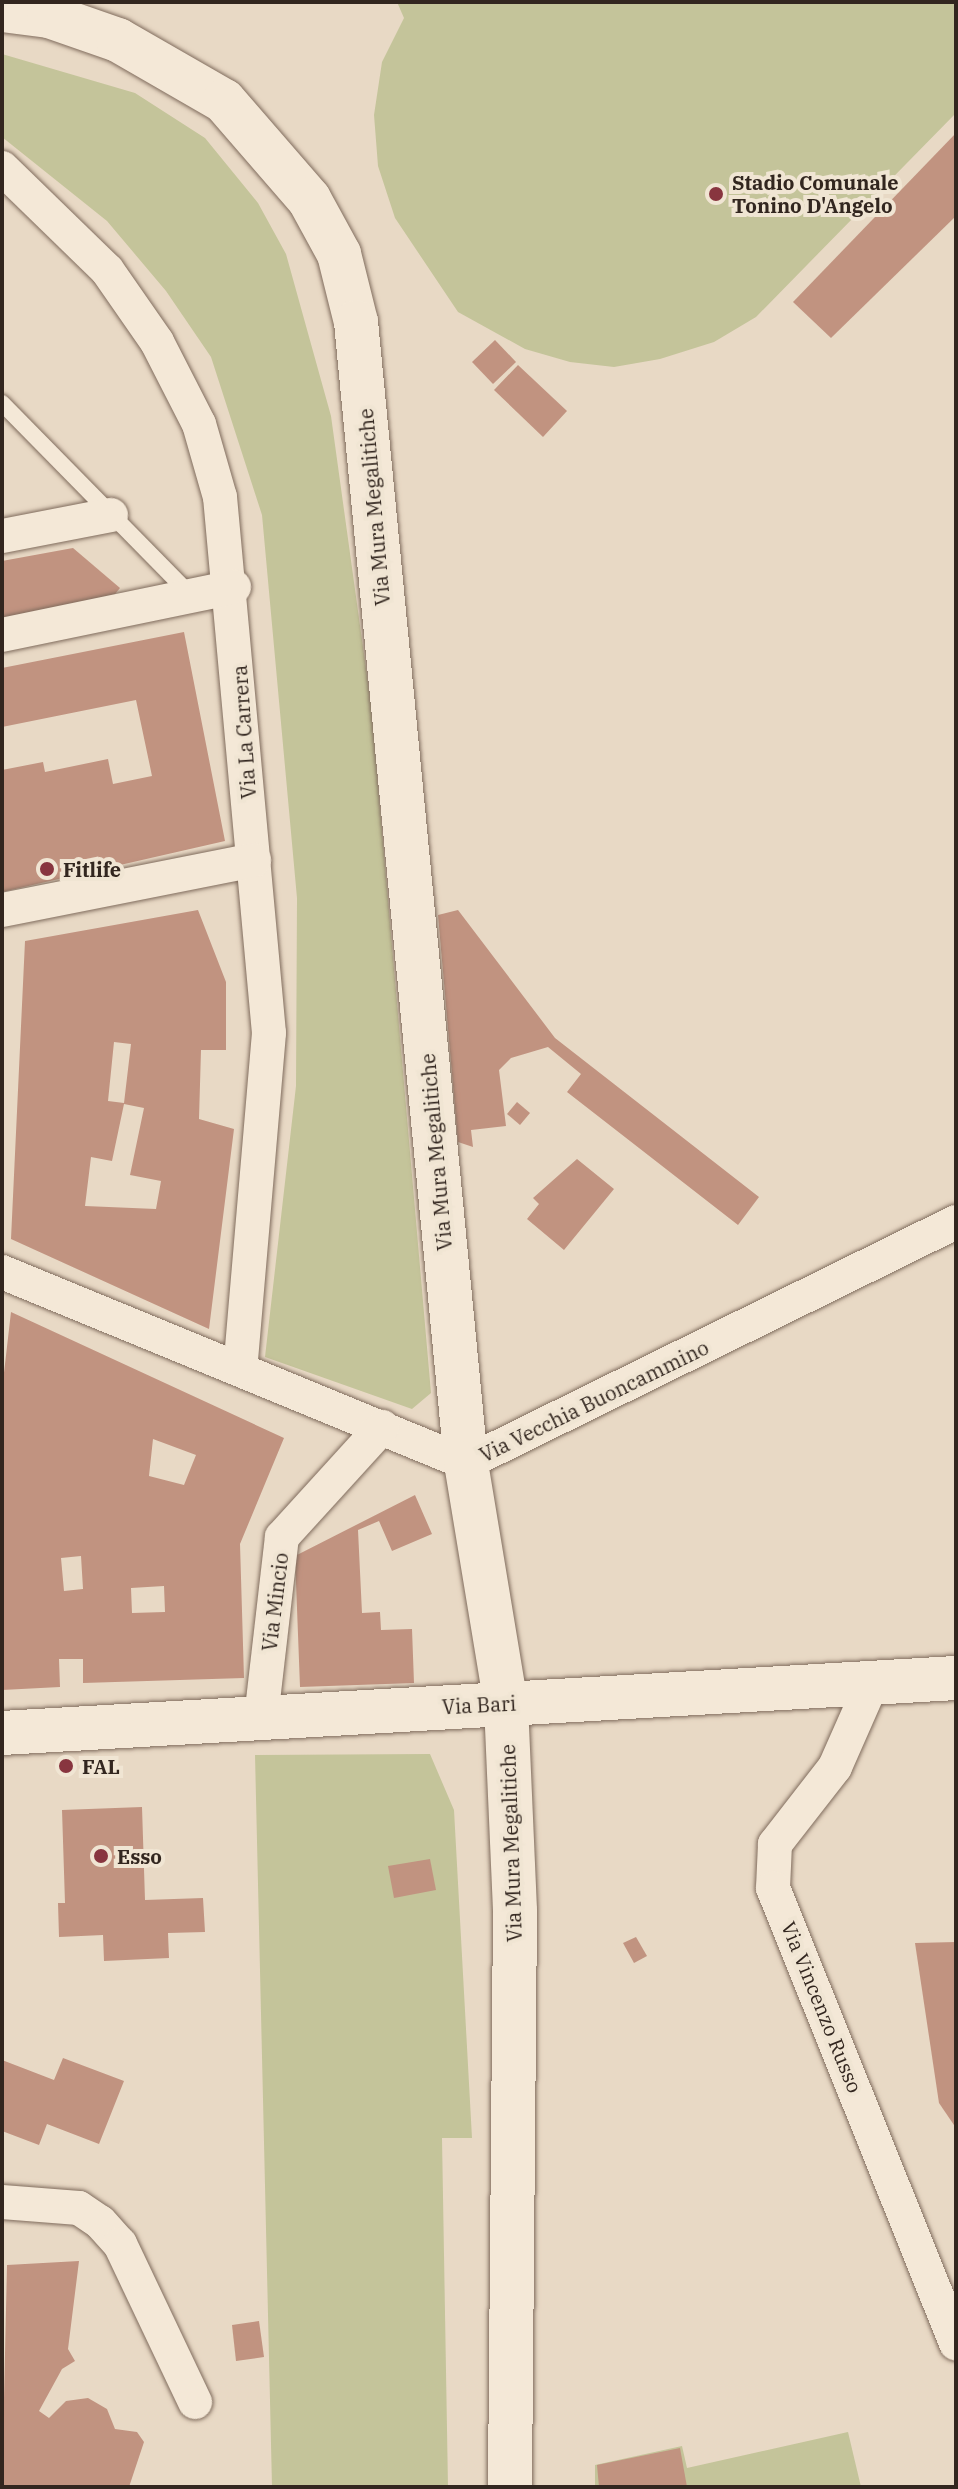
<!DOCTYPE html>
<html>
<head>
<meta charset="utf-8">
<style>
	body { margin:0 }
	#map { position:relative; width:958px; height:2489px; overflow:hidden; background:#e8d9c5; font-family:"IBM Plex Serif",serif }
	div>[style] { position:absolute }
	.green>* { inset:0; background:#c4c49a }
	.building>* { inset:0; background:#c19380 }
	.roads { filter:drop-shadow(0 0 2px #806c5d) drop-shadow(0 0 2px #806c5d) }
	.lane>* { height:16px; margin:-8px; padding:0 8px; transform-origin:8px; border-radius:8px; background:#f4e8d7 }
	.street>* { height:34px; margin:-17px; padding:0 17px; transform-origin:17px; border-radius:17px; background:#f4e8d7 }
	.secondary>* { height:44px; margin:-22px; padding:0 22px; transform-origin:22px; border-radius:22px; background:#f4e8d7 }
	.dots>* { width:22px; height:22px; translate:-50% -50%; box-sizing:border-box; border:4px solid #f0e5d3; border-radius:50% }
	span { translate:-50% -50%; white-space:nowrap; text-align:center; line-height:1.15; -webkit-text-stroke:8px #f0e5d3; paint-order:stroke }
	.poi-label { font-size:20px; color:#32261f; font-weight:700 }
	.left { translate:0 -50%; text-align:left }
	.street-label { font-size:20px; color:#32261f }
	.frame { position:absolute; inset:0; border:4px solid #32261f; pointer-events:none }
</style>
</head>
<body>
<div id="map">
	<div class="green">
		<i style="clip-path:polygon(397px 2px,956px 2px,956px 113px,756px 317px,714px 342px,660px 359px,614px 367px,570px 362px,525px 349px,458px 312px,395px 218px,378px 166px,374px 115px,382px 62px,404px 18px)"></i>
		<i style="clip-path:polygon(2px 54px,135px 93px,205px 138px,258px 203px,286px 254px,331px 416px,371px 705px,431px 1393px,412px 1409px,265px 1357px,296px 1086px,297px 898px,262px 515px,211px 357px,166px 291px,107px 221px,2px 137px)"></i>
		<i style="clip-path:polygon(430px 1754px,454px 1810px,472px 2138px,442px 2138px,448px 2487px,272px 2487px,255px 1755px)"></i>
		<i style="clip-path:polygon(848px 2432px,861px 2487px,595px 2487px,595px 2465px,682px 2446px,687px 2468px)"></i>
	</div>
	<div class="building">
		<i style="clip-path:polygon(956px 133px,956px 216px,831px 338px,793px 302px)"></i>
		<i style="clip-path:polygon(495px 340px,516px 362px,493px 384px,472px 362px)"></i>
		<i style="clip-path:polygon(518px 365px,567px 411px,543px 437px,494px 390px)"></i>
		<i style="clip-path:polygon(73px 548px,120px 588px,106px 605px,2px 619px,2px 561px)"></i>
		<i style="clip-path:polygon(184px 632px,225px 841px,2px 892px,2px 770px,43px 762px,45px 772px,108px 759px,113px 784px,152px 776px,136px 700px,2px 727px,2px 668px)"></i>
		<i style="clip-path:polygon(evenodd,198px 910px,226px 982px,226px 1050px,201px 1050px,199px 1119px,234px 1129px,209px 1329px,11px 1239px,25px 941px,198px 910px,114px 1042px,131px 1044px,124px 1103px,108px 1101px,114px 1042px,198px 910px,124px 1104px,144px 1108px,130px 1175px,161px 1181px,156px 1209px,85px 1206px,91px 1157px,112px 1161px,124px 1104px)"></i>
		<i style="clip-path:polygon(458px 910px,555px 1038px,759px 1197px,738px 1225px,567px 1092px,581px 1074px,548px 1047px,511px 1058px,499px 1070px,506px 1126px,471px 1130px,473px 1147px,458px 1142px,438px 915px)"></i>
		<i style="clip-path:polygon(517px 1102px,530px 1113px,520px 1125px,507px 1114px)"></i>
		<i style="clip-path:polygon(577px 1159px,614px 1189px,564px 1250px,527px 1219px,539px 1204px,533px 1198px)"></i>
		<i style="clip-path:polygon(evenodd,11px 1312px,284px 1438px,240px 1544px,244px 1678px,83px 1683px,83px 1659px,59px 1659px,60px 1687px,2px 1690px,2px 1390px,11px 1312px,153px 1439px,196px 1455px,184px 1485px,149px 1476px,153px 1439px,11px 1312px,81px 1556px,83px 1589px,64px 1591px,61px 1558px,81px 1556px,11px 1312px,164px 1586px,165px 1612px,132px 1613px,131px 1588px,164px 1586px)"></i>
		<i style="clip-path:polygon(415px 1495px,432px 1534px,392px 1551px,379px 1521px,358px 1530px,362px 1613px,380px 1612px,381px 1630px,412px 1629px,414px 1683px,300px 1687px,295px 1556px)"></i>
		<i style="clip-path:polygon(142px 1807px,145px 1900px,203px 1898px,205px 1932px,168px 1933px,169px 1958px,104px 1961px,103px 1935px,59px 1937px,58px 1903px,65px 1903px,62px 1810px)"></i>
		<i style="clip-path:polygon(430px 1859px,436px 1890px,394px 1898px,388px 1866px)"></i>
		<i style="clip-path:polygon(636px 1937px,647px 1956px,634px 1963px,623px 1943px)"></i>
		<i style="clip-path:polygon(956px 1942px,956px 2128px,939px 2103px,915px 1943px)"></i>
		<i style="clip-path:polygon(63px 2058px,124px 2081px,99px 2144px,47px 2124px,39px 2145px,2px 2131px,2px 2060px,54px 2080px)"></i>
		<i style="clip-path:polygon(79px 2261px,68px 2349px,75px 2361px,62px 2369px,39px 2411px,49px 2418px,66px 2401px,88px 2398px,107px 2409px,115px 2429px,137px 2432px,144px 2442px,129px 2487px,2px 2487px,7px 2265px)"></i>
		<i style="clip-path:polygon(259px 2321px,264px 2357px,236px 2361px,232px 2325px)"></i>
		<i style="clip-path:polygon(680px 2448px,687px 2487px,599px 2487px,597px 2465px)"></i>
	</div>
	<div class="roads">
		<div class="lane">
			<i style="left:2px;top:403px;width:269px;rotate:45.5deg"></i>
		</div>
		<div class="street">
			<i style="left:2px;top:168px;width:146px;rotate:44.2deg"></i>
			<i style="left:107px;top:270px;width:88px;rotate:55.2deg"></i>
			<i style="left:157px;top:342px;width:92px;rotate:62.9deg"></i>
			<i style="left:199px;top:424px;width:76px;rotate:74deg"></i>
			<i style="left:220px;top:497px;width:538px;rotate:84.78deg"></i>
			<i style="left:269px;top:1033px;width:336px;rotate:94.9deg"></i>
			<i style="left:2px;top:536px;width:111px;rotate:-10.9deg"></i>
			<i style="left:2px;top:635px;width:237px;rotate:-11.7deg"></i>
			<i style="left:2px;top:910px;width:257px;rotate:-11.2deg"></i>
			<i style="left:2px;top:1272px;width:502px;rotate:22.37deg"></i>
			<i style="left:466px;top:1463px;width:546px;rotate:-26.19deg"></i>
			<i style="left:872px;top:1683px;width:92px;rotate:113.8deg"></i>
			<i style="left:835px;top:1767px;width:98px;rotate:127.9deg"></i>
			<i style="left:775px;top:1844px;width:44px;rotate:92.6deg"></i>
			<i style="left:773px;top:1888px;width:491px;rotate:68.1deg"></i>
			<i style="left:261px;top:1718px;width:182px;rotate:-83.4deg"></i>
			<i style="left:282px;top:1537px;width:149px;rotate:-47.7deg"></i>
			<i style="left:2px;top:2202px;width:77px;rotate:4.5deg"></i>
			<i style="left:79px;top:2208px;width:25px;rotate:34deg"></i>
			<i style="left:100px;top:2222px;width:30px;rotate:48deg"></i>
			<i style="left:120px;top:2244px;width:175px;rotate:64.6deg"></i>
		</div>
		<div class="secondary">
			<i style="left:2px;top:10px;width:47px;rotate:7.3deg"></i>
			<i style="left:49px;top:16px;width:73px;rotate:19.2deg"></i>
			<i style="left:118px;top:40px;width:122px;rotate:29.9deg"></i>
			<i style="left:224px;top:101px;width:130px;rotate:49.1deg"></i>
			<i style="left:309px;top:199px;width:63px;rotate:61.4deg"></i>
			<i style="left:339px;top:254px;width:70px;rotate:76deg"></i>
			<i style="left:356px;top:322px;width:1146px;rotate:84.49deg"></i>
			<i style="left:466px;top:1463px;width:244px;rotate:80.6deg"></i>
			<i style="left:506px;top:1704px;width:207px;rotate:87.5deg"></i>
			<i style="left:515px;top:1911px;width:576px;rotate:90.5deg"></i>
			<i style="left:2px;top:1733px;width:956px;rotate:-3.3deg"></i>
		</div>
	</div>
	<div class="dots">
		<i style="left:716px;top:194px;background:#88353f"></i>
		<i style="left:47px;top:869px;background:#88353f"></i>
		<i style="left:66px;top:1766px;background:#88353f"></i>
		<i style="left:101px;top:1856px;background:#88353f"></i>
	</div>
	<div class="poi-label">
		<span class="left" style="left:732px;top:194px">Stadio Comunale<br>Tonino D'Angelo</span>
		<span class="left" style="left:63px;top:869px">Fitlife</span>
		<span class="left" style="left:82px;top:1766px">FAL</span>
		<span class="left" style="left:117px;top:1856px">Esso</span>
	</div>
	<div class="street-label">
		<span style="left:374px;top:507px;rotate:-95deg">Via Mura Megalitiche</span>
		<span style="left:244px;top:732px;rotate:-94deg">Via La Carrera</span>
		<span style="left:436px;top:1152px;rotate:-95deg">Via Mura Megalitiche</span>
		<span style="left:594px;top:1401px;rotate:-26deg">Via Vecchia Buoncammino</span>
		<span style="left:275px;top:1602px;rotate:-83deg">Via Mincio</span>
		<span style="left:479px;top:1705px;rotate:-3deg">Via Bari</span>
		<span style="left:511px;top:1843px;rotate:-92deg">Via Mura Megalitiche</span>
		<span style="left:822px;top:2007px;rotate:68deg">Via Vincenzo Russo</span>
	</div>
	<div class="frame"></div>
</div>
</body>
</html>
